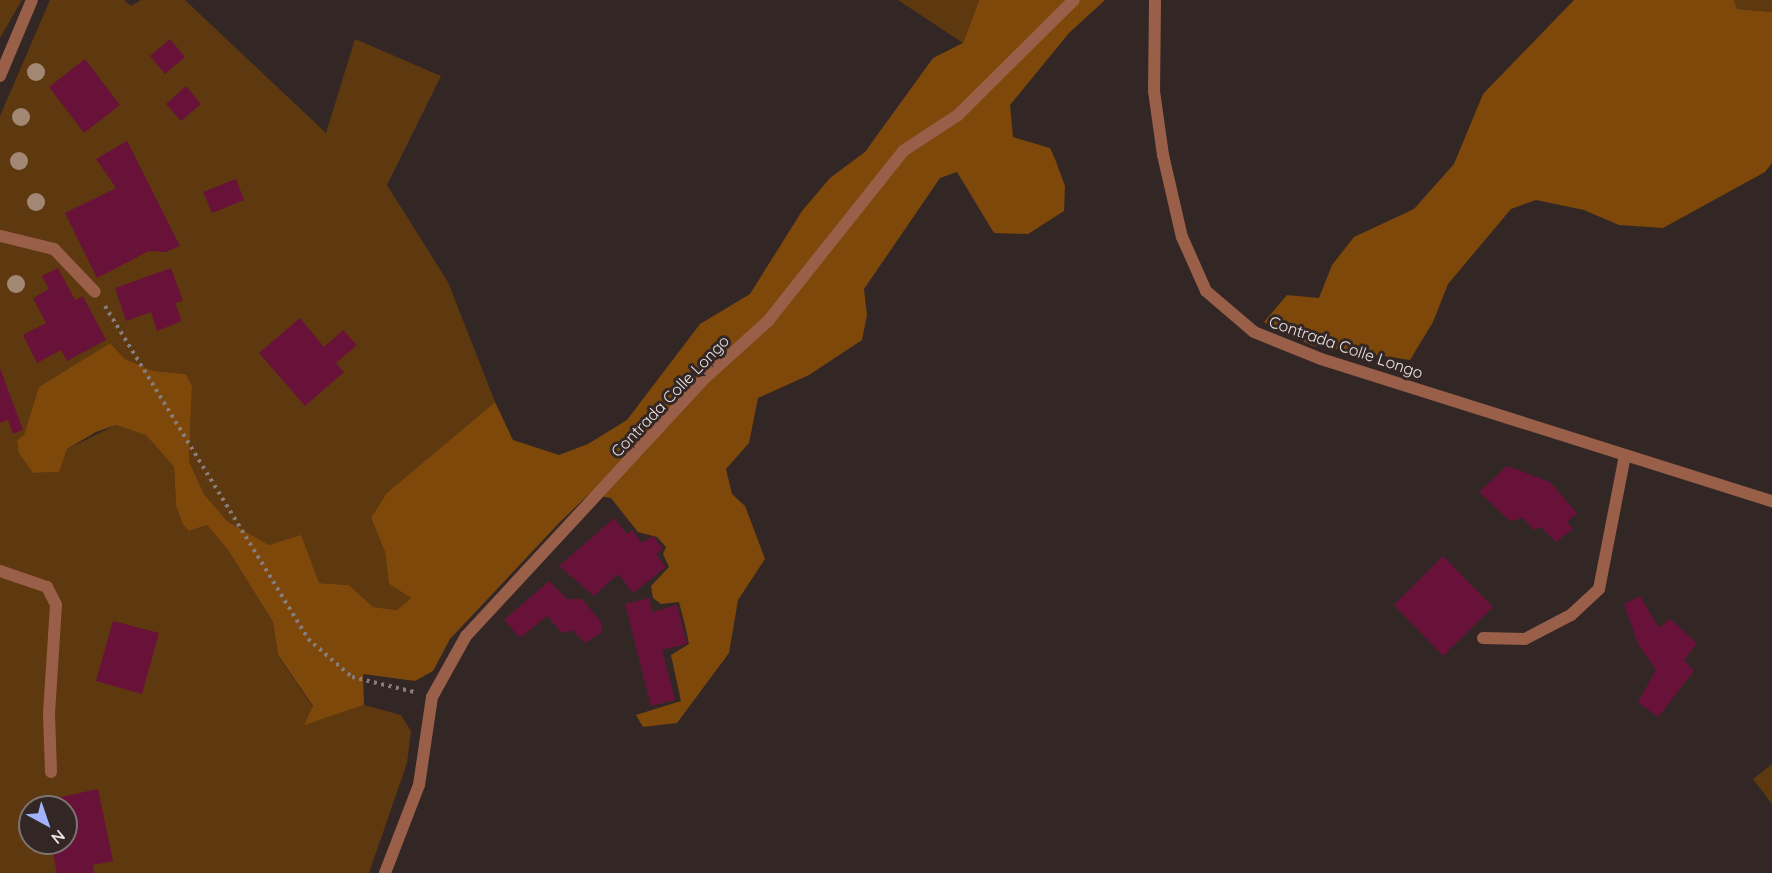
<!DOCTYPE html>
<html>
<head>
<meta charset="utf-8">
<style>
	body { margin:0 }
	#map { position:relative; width:1772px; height:873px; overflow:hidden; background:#332726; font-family:Quicksand,sans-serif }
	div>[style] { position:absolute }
	.green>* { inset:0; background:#5e380f }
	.forest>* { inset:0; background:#7d480a }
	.building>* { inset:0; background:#691239 }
	.path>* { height:4px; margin-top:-2px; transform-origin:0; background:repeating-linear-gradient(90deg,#877d7c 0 3px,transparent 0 7.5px) }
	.service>* { height:12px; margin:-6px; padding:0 6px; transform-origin:6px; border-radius:6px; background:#995f49 }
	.minor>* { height:12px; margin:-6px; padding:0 6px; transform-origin:6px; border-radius:6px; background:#995f49 }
	.trees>* { width:18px; height:18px; margin:-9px; border-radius:50%; background:#a18774 }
	span { translate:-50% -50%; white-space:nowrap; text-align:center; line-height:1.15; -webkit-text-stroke:6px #332726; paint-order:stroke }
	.street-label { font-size:16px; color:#ece4e3 }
	.north { position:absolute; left:18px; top:795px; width:60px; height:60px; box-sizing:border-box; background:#332726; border:2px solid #7d7372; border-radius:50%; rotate:140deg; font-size:16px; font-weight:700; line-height:24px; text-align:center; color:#ece4e3 }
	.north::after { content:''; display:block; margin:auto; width:21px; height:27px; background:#a2b2fd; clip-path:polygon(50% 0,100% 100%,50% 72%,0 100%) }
</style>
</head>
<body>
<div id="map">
	<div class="green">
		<i style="clip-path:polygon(0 0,22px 0,0 38px)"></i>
		<i style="clip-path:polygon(evenodd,50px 0,124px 0,131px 6px,141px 0,185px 0,326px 133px,355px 39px,441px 76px,387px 185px,448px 282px,495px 402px,416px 469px,371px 518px,385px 552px,389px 584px,411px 598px,397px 610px,373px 607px,349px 585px,319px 583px,269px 545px,227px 521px,204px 494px,189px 461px,192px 386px,186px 374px,154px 371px,125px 359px,110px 343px,40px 387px,24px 436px,33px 473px,58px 472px,67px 449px,116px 425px,146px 434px,174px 467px,176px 506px,189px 531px,207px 525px,228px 550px,273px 622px,278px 656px,313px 707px,305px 724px,364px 705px,401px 715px,411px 731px,407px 763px,369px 873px,0 873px,0 116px,50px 0,30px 807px,66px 807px,66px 843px,30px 843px,30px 807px)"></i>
		<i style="clip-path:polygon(898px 0,979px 0,963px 43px)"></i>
		<i style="clip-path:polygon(1734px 0,1772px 0,1772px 12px,1737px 9px)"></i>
		<i style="clip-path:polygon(1772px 764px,1772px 804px,1753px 779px)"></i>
	</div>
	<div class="forest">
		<i style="clip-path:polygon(979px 0,1105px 0,1069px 33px,1010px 105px,1013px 137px,1050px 148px,1055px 159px,1065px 186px,1064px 211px,1028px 234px,994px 233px,957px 172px,940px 178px,864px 289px,867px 315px,862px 340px,809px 375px,758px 398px,749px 443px,726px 469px,732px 494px,745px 506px,765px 559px,738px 600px,729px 653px,677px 723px,643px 727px,636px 715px,681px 701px,671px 655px,689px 644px,686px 629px,679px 602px,661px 604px,653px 598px,651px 586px,669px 567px,663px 554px,666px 547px,657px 537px,638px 532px,611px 498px,589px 494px,559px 523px,450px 639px,433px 671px,415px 681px,363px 674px,364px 705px,304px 725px,313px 706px,278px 655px,273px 622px,228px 550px,207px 525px,189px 531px,183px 524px,176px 506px,174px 467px,146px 435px,116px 425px,96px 432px,67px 449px,59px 472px,33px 473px,19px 453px,17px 441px,24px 435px,39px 387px,110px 343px,125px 359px,154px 371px,186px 374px,192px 386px,189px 461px,204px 494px,227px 521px,269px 545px,301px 535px,319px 583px,349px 585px,373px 607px,397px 610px,411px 598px,389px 584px,385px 552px,371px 518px,387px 493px,495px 402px,513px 440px,559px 455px,588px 444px,627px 420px,700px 324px,750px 294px,802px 211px,830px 178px,865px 152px,933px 58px,963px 43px)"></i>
		<i style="clip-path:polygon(1574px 0,1734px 0,1737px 9px,1772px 12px,1772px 163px,1765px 172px,1663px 228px,1619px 225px,1584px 210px,1536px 200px,1511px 209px,1448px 284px,1433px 322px,1410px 360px,1311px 345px,1264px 322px,1287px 295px,1319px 298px,1332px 265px,1354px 237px,1414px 209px,1454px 164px,1483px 94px)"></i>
	</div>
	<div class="building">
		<i style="clip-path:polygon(170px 39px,185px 57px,165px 74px,150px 56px)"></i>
		<i style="clip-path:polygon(85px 59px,120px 105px,84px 133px,49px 87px)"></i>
		<i style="clip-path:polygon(186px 86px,201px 104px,181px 121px,166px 104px)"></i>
		<i style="clip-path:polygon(127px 141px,180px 246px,166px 252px,149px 251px,97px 278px,65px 213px,116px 188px,96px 159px)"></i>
		<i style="clip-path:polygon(236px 179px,244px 200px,212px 213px,203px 192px)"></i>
		<i style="clip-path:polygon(58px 268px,75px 300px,83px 296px,106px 340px,67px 361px,61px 350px,37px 363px,23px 335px,46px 323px,33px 298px,49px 289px,42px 276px)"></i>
		<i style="clip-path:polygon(171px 268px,183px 301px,175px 303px,182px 321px,157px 331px,151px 312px,126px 321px,115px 288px)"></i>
		<i style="clip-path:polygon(300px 318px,324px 347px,343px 330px,357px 345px,336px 363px,344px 372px,305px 406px,259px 353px)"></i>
		<i style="clip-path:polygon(0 368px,23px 430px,13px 434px,8px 420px,0 423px)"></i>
		<i style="clip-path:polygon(1507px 466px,1550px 482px,1577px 513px,1567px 522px,1573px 529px,1556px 542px,1541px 527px,1534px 530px,1523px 518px,1510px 521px,1479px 492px)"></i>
		<i style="clip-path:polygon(614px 518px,627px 534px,632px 530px,642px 543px,653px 536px,663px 549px,656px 554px,666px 567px,633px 593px,618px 574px,594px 596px,559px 566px)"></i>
		<i style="clip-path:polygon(1443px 556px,1493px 607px,1443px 656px,1394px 605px)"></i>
		<i style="clip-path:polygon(549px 581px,567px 599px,582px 599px,601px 622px,602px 632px,585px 643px,572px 630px,562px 633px,547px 616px,520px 638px,504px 620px)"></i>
		<i style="clip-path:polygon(1640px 596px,1659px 628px,1670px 619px,1697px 643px,1684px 660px,1694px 671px,1658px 717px,1638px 702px,1656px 670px,1638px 644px,1624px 604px)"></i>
		<i style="clip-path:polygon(649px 598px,652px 612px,677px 605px,687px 644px,662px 650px,675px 700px,651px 706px,625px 604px)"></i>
		<i style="clip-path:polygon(113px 621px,159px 633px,142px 694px,96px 681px)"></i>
		<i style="clip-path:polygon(98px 789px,113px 861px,93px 865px,94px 873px,57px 873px,51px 843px,66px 843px,66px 807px,44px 807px,42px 801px)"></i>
	</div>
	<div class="path">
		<i style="left:105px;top:306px;width:390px;rotate:58.6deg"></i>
		<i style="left:308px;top:639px;width:58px;rotate:40.8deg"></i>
		<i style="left:352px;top:677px;width:64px;rotate:13.6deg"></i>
	</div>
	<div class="service">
		<i style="left:1px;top:236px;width:55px;rotate:13.8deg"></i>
		<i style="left:54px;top:249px;width:59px;rotate:46.4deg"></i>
		<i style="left:0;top:571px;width:50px;rotate:18.8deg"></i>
		<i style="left:47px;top:587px;width:20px;rotate:63deg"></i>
		<i style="left:56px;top:605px;width:109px;rotate:93.7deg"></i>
		<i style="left:49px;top:714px;width:58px;rotate:88deg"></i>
		<i style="left:1483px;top:638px;width:42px;rotate:1.4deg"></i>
		<i style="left:1525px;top:639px;width:52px;rotate:-27.6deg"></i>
		<i style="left:1571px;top:615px;width:38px;rotate:-43deg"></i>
		<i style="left:1599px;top:589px;width:136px;rotate:-79deg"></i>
	</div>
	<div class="minor">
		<i style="left:1155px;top:0;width:91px;rotate:90.6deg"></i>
		<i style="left:1154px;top:91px;width:65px;rotate:82deg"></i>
		<i style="left:1163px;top:155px;width:84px;rotate:77deg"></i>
		<i style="left:1182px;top:237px;width:59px;rotate:66deg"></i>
		<i style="left:1206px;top:291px;width:63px;rotate:40.5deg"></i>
		<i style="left:1254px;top:332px;width:72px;rotate:21.9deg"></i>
		<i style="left:1321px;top:359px;width:473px;rotate:17.5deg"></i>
		<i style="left:0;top:76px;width:82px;rotate:-67.2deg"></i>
		<i style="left:385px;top:873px;width:94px;rotate:-68.9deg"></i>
		<i style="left:419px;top:785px;width:89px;rotate:-81.6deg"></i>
		<i style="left:432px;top:697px;width:70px;rotate:-60.9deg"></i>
		<i style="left:466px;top:636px;width:353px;rotate:-47.2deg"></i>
		<i style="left:706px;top:377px;width:84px;rotate:-42.1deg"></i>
		<i style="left:768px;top:321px;width:217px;rotate:-51.5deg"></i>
		<i style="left:903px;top:151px;width:66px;rotate:-33.2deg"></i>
		<i style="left:958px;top:115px;width:163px;rotate:-44.8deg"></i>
	</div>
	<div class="trees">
		<i style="left:36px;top:72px"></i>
		<i style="left:21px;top:117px"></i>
		<i style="left:19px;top:161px"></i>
		<i style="left:36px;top:202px"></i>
		<i style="left:16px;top:284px"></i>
	</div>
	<div class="street-label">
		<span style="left:1346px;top:347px;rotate:19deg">Contrada Colle Longo</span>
		<span style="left:670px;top:396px;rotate:-46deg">Contrada Colle Longo</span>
	</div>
	<div class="north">N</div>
</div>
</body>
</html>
